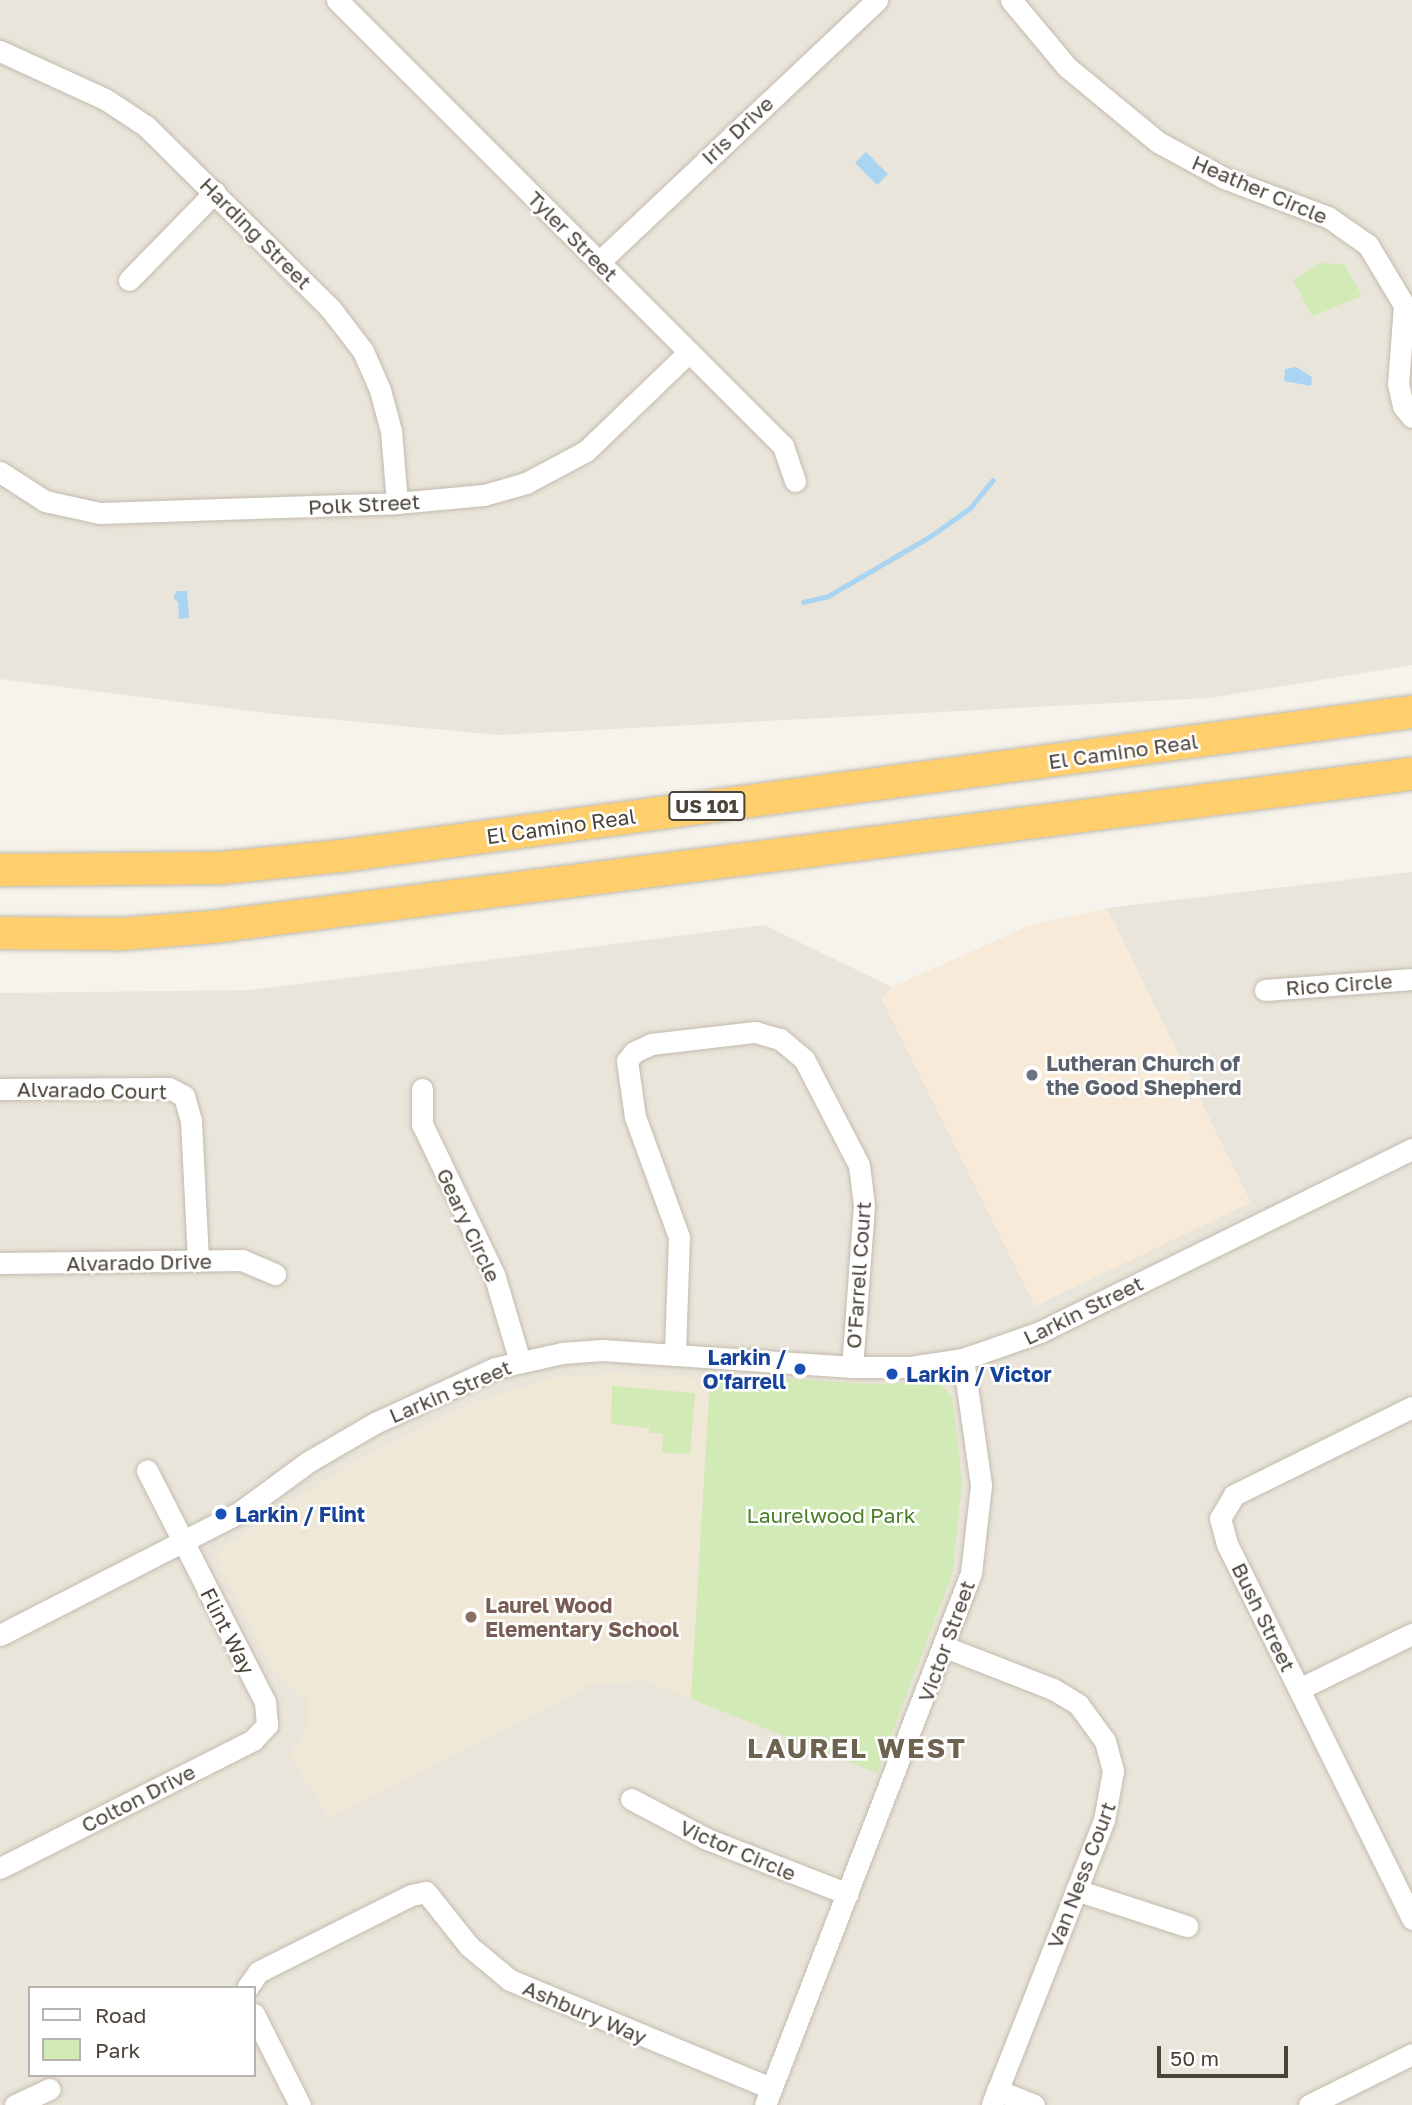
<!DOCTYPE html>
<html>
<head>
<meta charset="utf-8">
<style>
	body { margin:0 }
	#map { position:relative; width:1412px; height:2105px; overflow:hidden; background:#f6f3ec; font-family:"Golos Text",sans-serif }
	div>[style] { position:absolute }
	.residential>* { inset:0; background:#eae5da }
	.commercial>* { inset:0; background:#f7ead8 }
	.education>* { inset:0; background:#efe8d6 }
	.green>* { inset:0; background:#d2eab5 }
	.water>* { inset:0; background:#a9d4f2 }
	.stream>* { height:5px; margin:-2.5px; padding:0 2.5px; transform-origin:2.5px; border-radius:2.5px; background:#a9d4f2 }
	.roads { filter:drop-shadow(0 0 2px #c2bbae) drop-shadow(0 0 2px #c2bbae) }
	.minor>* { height:21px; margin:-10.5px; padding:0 10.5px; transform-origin:10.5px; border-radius:10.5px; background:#fff }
	.highway>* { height:32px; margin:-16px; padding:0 16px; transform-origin:16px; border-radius:16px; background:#ffcf6e }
	.dots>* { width:19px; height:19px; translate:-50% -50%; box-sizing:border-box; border:4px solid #fff; border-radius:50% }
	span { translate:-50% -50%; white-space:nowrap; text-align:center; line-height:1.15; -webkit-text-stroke:5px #fff; paint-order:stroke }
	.shield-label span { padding:2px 5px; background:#fff; border:2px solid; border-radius:5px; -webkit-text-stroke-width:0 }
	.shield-label { font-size:19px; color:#4b4439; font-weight:700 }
	.street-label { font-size:21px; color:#4b4439 }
	.worship-label { font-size:21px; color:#5b616d; font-weight:700 }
	.left { translate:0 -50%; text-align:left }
	.transit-label { font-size:21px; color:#164399; font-weight:700 }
	.right { translate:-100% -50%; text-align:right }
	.park-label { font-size:21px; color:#4a7f2a }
	.education-label { font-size:21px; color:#785e54; font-weight:700 }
	.district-label { font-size:28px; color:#6e6250; font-weight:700; letter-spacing:2px }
	.legend { position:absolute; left:28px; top:1986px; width:228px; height:91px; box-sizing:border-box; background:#fff; border:2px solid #b7b4b0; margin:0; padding:9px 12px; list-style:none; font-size:21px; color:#4b4439 }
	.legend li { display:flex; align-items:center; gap:14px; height:35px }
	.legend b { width:35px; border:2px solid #b7b4b0 }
	.scale { position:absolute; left:1157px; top:2046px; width:131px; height:32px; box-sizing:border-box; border:4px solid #4b4439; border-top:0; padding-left:9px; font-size:21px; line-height:24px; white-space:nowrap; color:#4b4439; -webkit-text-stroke:5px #fff; paint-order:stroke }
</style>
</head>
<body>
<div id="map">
	<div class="residential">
		<i style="clip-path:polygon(0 0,1412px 0,1412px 665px,1210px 698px,498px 735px,274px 714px,0 679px)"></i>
		<i style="clip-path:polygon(evenodd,1412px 872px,1412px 2105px,0 2105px,0 993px,251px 990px,764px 925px,892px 987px,882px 1000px,1035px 1306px,1250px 1202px,1107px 908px,1412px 872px,30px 1988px,254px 1988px,254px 2075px,30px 2075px,30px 1988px)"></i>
	</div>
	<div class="commercial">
		<i style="clip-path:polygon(1107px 908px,1250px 1203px,1035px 1306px,882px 1000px,892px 987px,1028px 926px)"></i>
	</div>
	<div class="education">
		<i style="clip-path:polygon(617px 1373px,710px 1379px,691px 1699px,646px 1681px,583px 1684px,584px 1689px,329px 1819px,290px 1753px,306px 1732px,308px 1701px,273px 1670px,218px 1563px,218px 1551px,346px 1467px,471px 1403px,552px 1378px)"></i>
	</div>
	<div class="green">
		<i style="clip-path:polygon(1319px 263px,1344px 264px,1362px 296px,1312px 316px,1293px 280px)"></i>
		<i style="clip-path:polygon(763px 1377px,867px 1384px,938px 1382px,952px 1396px,962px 1482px,953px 1571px,877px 1773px,691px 1699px,710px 1379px)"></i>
		<i style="clip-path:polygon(612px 1386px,695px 1393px,690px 1454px,662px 1453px,663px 1434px,649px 1433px,649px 1428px,611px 1424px)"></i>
	</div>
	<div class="water">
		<i style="clip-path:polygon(866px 152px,888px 174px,877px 185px,855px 163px)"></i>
		<i style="clip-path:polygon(1296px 367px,1312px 377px,1311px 386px,1284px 381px,1285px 369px)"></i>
		<i style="clip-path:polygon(177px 591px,187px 591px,189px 618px,179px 619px,178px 602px,173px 598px)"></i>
	</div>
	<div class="stream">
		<i style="left:803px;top:602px;width:26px;rotate:-13deg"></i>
		<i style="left:828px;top:596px;width:117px;rotate:-30.3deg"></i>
		<i style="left:929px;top:537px;width:50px;rotate:-35.3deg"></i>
		<i style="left:970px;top:508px;width:36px;rotate:-51deg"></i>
	</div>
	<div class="roads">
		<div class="minor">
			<i style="left:337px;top:0;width:631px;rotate:45deg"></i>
			<i style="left:783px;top:446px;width:37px;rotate:71deg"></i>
			<i style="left:1011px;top:0;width:87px;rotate:50.1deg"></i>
			<i style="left:1067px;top:67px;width:118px;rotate:39.5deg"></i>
			<i style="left:1158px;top:142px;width:75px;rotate:28.6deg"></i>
			<i style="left:1224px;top:178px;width:111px;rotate:20.6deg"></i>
			<i style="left:1328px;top:217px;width:49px;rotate:35deg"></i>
			<i style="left:1368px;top:245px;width:70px;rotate:59deg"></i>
			<i style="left:1404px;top:305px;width:79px;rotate:94.3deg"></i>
			<i style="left:1398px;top:384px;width:23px;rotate:77deg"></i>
			<i style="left:1403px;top:406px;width:14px;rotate:51deg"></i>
			<i style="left:0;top:51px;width:115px;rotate:24.6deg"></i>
			<i style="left:105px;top:99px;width:49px;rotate:33.4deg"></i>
			<i style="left:146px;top:126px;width:259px;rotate:44.7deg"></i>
			<i style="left:330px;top:308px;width:54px;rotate:52.5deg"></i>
			<i style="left:363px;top:351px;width:43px;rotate:66.4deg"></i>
			<i style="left:380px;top:390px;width:42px;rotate:75deg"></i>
			<i style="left:391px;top:431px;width:72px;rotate:85.2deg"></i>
			<i style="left:599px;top:262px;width:382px;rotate:-43.3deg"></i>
			<i style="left:129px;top:280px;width:123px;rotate:-45.7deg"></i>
			<i style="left:0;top:472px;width:54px;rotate:32.8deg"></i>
			<i style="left:45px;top:501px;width:56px;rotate:12.3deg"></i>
			<i style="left:100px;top:513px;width:297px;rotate:-1.9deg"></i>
			<i style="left:397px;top:503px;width:87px;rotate:-5.3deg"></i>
			<i style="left:484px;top:495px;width:44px;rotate:-15.9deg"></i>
			<i style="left:526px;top:483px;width:68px;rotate:-28.1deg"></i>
			<i style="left:586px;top:451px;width:143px;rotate:-43.9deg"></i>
			<i style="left:1265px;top:990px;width:147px;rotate:-4.3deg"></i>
			<i style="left:0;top:1089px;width:169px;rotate:-0.3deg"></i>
			<i style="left:169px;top:1088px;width:17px;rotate:28deg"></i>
			<i style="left:184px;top:1096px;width:26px;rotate:74deg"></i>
			<i style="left:191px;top:1121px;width:140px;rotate:87.1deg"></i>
			<i style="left:422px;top:1089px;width:35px;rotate:90deg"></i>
			<i style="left:422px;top:1124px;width:166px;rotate:64.4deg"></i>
			<i style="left:494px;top:1274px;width:92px;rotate:73.5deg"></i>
			<i style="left:0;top:1263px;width:242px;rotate:-0.7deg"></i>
			<i style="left:242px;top:1260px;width:36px;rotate:23deg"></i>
			<i style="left:675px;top:1352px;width:115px;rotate:-88deg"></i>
			<i style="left:679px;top:1237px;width:128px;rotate:-110.1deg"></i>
			<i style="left:635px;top:1117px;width:57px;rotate:-98.1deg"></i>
			<i style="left:627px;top:1061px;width:11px;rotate:-52deg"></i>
			<i style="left:634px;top:1052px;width:19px;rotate:-25deg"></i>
			<i style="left:651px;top:1044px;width:105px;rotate:-6.6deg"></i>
			<i style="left:755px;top:1032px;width:26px;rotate:16deg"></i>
			<i style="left:780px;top:1039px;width:31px;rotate:40deg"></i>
			<i style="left:804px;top:1059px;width:119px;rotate:62.6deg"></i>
			<i style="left:859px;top:1165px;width:40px;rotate:82.9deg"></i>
			<i style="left:864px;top:1205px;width:162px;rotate:94.2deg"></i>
			<i style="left:1412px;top:1407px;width:199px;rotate:153.7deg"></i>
			<i style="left:1234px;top:1495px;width:27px;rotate:121deg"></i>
			<i style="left:1220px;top:1518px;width:27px;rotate:75deg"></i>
			<i style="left:1227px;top:1544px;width:418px;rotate:63.7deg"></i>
			<i style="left:0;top:1635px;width:270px;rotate:-27.1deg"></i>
			<i style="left:240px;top:1512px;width:84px;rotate:-36.3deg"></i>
			<i style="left:308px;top:1462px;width:78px;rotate:-30.2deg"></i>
			<i style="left:375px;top:1423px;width:132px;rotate:-24.6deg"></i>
			<i style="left:495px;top:1368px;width:69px;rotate:-12.6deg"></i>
			<i style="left:562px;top:1353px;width:40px;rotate:-4.3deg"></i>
			<i style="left:602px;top:1350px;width:251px;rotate:3.9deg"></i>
			<i style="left:852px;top:1367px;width:58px"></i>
			<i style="left:910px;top:1367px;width:54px;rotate:-8.6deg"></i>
			<i style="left:963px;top:1359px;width:82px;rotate:-19.3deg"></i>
			<i style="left:1040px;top:1332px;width:415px;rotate:-26.2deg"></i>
			<i style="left:945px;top:1647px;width:116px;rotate:21.3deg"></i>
			<i style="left:1053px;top:1689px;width:29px;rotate:31deg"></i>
			<i style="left:1078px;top:1704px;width:46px;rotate:53.9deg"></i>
			<i style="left:1105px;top:1741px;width:31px;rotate:75deg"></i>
			<i style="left:1113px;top:1771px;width:50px;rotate:100.4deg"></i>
			<i style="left:1104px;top:1820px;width:306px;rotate:111.5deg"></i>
			<i style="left:1299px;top:1689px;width:126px;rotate:-26deg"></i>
			<i style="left:631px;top:1799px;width:86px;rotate:27.8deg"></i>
			<i style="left:707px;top:1839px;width:151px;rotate:21.3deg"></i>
			<i style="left:0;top:1868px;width:284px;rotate:-26.8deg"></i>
			<i style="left:253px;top:1740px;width:21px;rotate:-47deg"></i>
			<i style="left:267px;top:1725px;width:23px;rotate:-95deg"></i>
			<i style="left:265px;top:1702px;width:260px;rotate:-117deg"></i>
			<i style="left:1076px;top:1890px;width:117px;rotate:18deg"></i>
			<i style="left:247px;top:1988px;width:19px;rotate:-55deg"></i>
			<i style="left:258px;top:1972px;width:171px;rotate:-26.7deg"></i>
			<i style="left:411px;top:1895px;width:15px;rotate:-11deg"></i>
			<i style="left:426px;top:1892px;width:69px;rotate:51.5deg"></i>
			<i style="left:469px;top:1946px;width:53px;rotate:39.7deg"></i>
			<i style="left:510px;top:1980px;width:282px;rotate:22.5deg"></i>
			<i style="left:254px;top:2014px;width:102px;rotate:63.2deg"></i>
			<i style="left:997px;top:2090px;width:40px;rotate:22deg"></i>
			<i style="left:15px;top:2105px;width:38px;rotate:-25deg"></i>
			<i style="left:765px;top:2105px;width:570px;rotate:-68.83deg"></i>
			<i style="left:971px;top:1573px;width:89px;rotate:-83.5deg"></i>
			<i style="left:981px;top:1485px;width:127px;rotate:-98.1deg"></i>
			<i style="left:1309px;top:2105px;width:115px;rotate:-26.3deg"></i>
		</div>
		<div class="highway">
			<i style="left:0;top:870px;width:220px;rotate:-0.5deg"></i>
			<i style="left:220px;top:868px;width:122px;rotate:-5.7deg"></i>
			<i style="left:341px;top:856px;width:1081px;rotate:-7.66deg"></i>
			<i style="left:0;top:933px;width:121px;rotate:0.5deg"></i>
			<i style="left:121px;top:934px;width:91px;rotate:-4.4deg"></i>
			<i style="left:212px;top:927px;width:1210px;rotate:-7.27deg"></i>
		</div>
	</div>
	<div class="dots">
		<i style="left:1032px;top:1075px;background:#6b7280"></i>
		<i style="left:800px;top:1369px;background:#1a4fb4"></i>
		<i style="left:892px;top:1374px;background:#1a4fb4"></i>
		<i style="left:221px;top:1514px;background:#1a4fb4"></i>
		<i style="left:471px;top:1617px;background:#8d6e63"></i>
	</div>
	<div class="shield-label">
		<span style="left:707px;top:806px">US 101</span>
	</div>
	<div class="street-label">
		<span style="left:737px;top:130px;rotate:-43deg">Iris Drive</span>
		<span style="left:1260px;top:189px;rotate:23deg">Heather Circle</span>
		<span style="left:256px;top:233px;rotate:45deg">Harding Street</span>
		<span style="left:573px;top:236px;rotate:45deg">Tyler Street</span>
		<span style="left:364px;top:504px;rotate:-3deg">Polk Street</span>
		<span style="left:1123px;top:751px;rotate:-8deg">El Camino Real</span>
		<span style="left:561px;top:826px;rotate:-8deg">El Camino Real</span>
		<span style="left:1339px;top:984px;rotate:-4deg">Rico Circle</span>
		<span style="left:92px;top:1090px;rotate:1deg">Alvarado Court</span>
		<span style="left:469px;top:1225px;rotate:65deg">Geary Circle</span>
		<span style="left:139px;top:1262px;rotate:-1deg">Alvarado Drive</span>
		<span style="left:858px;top:1275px;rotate:-86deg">O'Farrell Court</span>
		<span style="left:1083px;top:1310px;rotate:-26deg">Larkin Street</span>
		<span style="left:450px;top:1391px;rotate:-23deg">Larkin Street</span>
		<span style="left:1264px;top:1617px;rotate:64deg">Bush Street</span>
		<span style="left:228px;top:1631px;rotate:63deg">Flint Way</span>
		<span style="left:946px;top:1641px;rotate:-70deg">Victor Street</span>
		<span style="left:138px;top:1798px;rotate:-27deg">Colton Drive</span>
		<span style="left:738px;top:1850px;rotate:23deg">Victor Circle</span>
		<span style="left:1081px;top:1875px;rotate:-69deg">Van Ness Court</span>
		<span style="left:585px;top:2012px;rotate:23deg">Ashbury Way</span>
	</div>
	<div class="worship-label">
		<span class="left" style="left:1046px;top:1075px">Lutheran Church of<br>the Good Shepherd</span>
	</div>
	<div class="transit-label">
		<span class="right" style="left:786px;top:1369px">Larkin /<br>O'farrell</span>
		<span class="left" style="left:906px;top:1374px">Larkin / Victor</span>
		<span class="left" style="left:235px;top:1514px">Larkin / Flint</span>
	</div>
	<div class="park-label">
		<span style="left:831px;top:1515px">Laurelwood Park</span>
	</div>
	<div class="education-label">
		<span class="left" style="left:485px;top:1617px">Laurel Wood<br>Elementary School</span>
	</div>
	<div class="district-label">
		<span style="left:857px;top:1748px">LAUREL WEST</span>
	</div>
	<ul class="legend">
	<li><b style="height:9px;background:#fff"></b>Road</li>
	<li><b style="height:19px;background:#d2eab5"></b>Park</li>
	</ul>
	<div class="scale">50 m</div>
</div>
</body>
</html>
